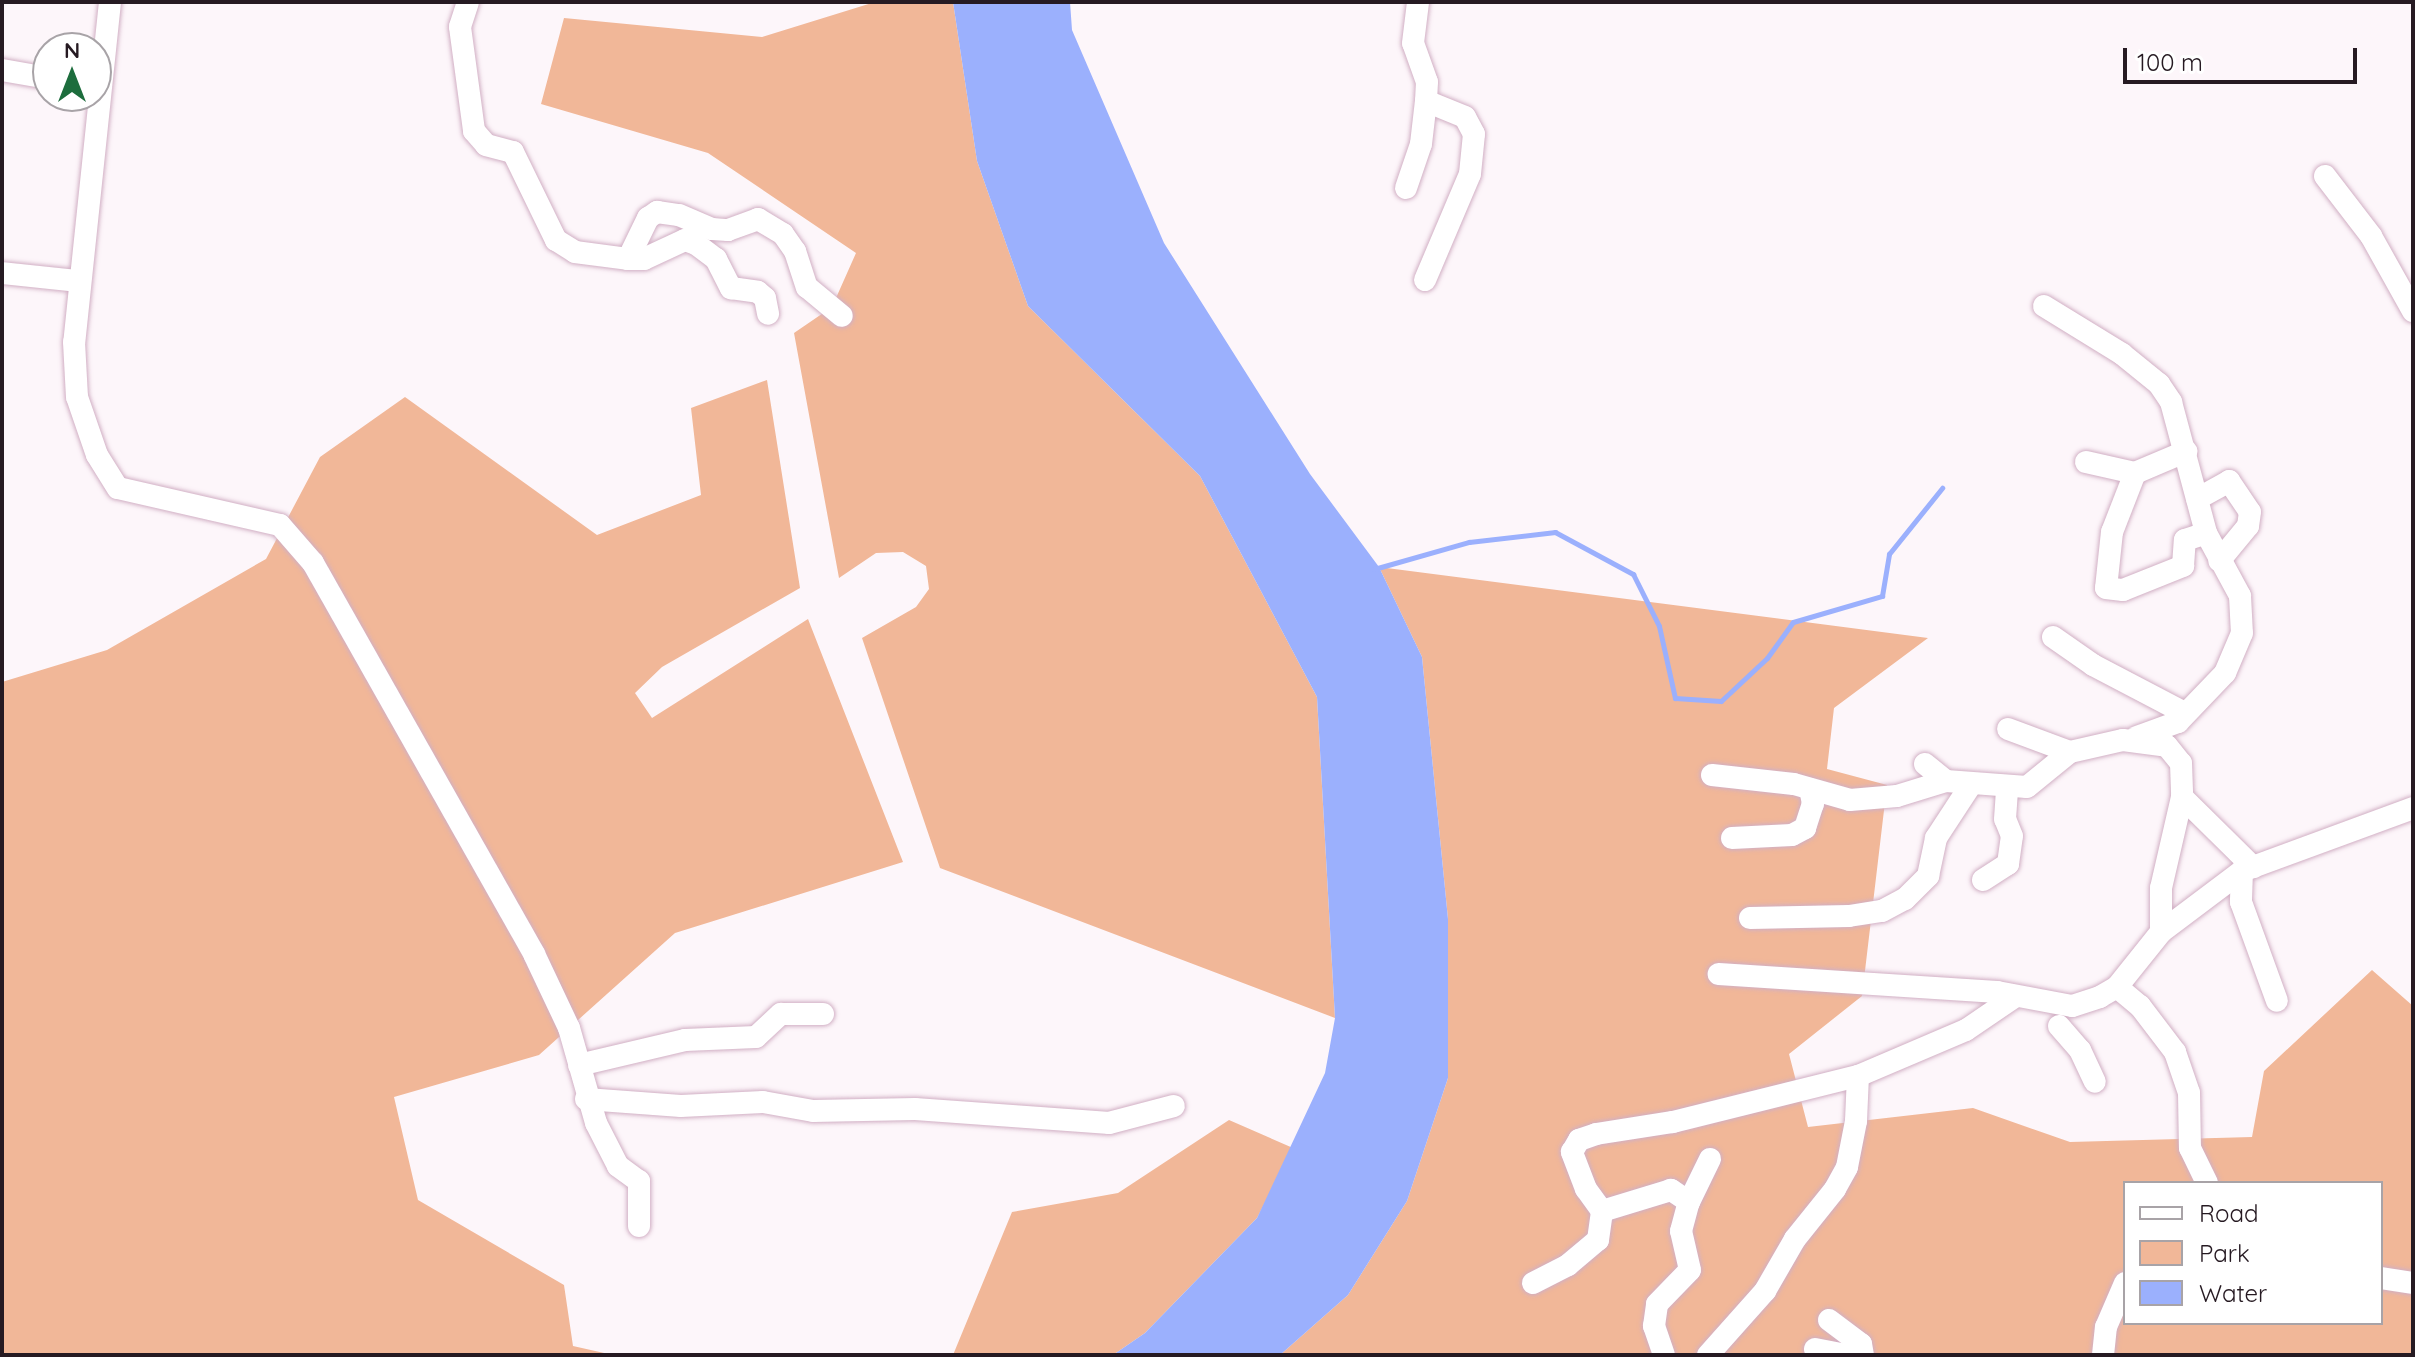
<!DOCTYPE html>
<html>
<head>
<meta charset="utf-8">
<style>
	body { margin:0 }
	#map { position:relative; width:2415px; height:1357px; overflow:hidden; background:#fdf6fa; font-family:Quicksand,sans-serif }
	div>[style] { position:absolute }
	.green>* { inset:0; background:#f1b798 }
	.water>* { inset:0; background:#9bb0fd }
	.stream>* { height:5px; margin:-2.5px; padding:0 2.5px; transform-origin:2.5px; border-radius:2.5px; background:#9bb0fd }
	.roads { filter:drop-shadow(0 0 2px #d1afc4) drop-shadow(0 0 2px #d1afc4) }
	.minor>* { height:22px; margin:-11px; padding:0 11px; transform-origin:11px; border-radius:11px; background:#fff }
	span { translate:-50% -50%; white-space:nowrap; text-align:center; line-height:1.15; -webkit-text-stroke:6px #fff; paint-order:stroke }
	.frame { position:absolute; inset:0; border:4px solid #261a22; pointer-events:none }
	.legend { position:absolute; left:2123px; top:1181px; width:260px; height:144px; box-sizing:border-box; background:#fff; border:2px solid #a8a3a7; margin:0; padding:10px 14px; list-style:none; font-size:24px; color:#261a22 }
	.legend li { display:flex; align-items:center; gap:16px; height:40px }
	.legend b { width:40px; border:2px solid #a8a3a7 }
	.north { position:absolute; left:32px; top:32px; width:80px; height:80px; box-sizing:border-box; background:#fff; border:2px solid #a8a3a7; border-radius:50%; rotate:0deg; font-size:22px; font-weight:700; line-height:32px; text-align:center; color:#261a22 }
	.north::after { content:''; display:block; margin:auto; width:28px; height:36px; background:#1d6d3d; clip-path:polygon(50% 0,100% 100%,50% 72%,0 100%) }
	.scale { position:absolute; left:2123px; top:48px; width:234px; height:36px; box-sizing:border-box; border:4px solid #261a22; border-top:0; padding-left:10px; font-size:24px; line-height:28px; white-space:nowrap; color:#261a22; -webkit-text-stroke:6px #fff; paint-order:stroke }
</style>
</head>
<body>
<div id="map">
	<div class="green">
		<i style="clip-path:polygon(875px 2px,953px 2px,977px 161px,1028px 306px,1200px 476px,1317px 697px,1335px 1018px,940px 868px,862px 638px,916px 607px,929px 589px,926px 566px,903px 552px,876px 553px,839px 578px,794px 333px,832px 307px,856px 253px,708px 153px,541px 104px,564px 18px,762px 37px)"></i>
		<i style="clip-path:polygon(767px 380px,800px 588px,662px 667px,635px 693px,652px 718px,808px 619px,903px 862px,675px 933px,539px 1055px,394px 1097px,418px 1200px,564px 1285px,573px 1346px,613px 1355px,2px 1355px,2px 682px,107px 650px,266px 559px,320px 457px,405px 397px,597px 535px,701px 495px,691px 408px)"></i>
		<i style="clip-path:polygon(evenodd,1379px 567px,1928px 638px,1834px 708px,1827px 769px,1887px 785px,1862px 996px,1789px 1054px,1808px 1127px,1973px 1108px,2070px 1142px,2252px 1137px,2264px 1071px,2372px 970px,2413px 1006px,2413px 1355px,1280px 1355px,1348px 1295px,1407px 1201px,1448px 1078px,1448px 919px,1422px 657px,1379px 567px,2125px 1183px,2381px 1183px,2381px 1323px,2125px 1323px,2125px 1183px)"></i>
		<i style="clip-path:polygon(1229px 1120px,1293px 1148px,1257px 1218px,1145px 1333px,1113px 1355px,953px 1355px,1012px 1212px,1118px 1193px)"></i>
	</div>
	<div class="water">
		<i style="clip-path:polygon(953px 2px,1070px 2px,1072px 30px,1164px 243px,1310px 474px,1379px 567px,1422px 657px,1448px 919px,1448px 1078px,1407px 1201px,1348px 1295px,1280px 1355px,1113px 1355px,1145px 1333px,1257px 1218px,1325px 1073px,1335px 1018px,1317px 697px,1200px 476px,1028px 306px,977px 161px)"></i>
	</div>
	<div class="stream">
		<i style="left:1374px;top:569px;width:99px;rotate:-15.9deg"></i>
		<i style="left:1469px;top:542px;width:87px;rotate:-6.6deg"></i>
		<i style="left:1555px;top:532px;width:89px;rotate:28.3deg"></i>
		<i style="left:1633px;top:574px;width:58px;rotate:63.4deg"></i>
		<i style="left:1659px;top:626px;width:74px;rotate:77.5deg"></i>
		<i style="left:1675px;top:698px;width:46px;rotate:3.7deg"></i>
		<i style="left:1721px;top:701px;width:63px;rotate:-43.1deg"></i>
		<i style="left:1767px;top:658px;width:44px;rotate:-54.2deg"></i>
		<i style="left:1793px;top:622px;width:93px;rotate:-16.3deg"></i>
		<i style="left:1882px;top:596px;width:43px;rotate:-80.5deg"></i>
		<i style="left:1889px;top:554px;width:85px;rotate:-51.2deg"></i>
	</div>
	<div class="roads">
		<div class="minor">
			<i style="left:110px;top:2px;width:342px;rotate:96deg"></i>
			<i style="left:74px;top:342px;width:55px;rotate:86.9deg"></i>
			<i style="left:77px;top:397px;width:61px;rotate:71deg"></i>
			<i style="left:97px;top:455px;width:39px;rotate:58deg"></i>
			<i style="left:118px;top:488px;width:166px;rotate:12.9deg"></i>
			<i style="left:280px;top:525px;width:50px;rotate:49deg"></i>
			<i style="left:313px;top:563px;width:449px;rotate:60.5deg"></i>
			<i style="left:534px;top:954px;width:82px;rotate:64.7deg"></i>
			<i style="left:569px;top:1028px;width:99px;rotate:74.1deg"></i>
			<i style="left:596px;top:1123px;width:48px;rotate:62.9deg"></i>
			<i style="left:618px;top:1166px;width:26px;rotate:36deg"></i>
			<i style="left:639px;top:1181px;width:45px;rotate:90deg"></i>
			<i style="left:468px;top:2px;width:26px;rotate:108deg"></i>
			<i style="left:460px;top:27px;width:105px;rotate:82.3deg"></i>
			<i style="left:474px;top:131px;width:18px;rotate:49deg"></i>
			<i style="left:486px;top:145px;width:28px;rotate:15deg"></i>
			<i style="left:513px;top:152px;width:98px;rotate:64deg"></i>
			<i style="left:556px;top:240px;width:22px;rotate:32deg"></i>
			<i style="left:575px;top:252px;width:53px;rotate:7.5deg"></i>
			<i style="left:628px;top:259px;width:16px"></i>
			<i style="left:644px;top:259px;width:45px;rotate:-24.9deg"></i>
			<i style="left:685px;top:240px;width:12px;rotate:20deg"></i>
			<i style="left:696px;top:244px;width:25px;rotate:37deg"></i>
			<i style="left:716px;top:259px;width:33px;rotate:63deg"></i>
			<i style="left:731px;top:288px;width:27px;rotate:8deg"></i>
			<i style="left:758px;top:292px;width:9px;rotate:41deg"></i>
			<i style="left:765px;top:298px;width:16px;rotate:79deg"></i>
			<i style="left:2px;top:70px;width:47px;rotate:9.9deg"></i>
			<i style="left:2325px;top:176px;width:76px;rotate:52.5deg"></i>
			<i style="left:2371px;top:236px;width:86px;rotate:60.8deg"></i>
			<i style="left:1406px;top:188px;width:46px;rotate:-71.2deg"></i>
			<i style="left:1421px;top:144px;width:43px;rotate:-83.4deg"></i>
			<i style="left:1426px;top:101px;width:19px;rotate:-87deg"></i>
			<i style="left:1427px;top:82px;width:41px;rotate:-109.7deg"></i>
			<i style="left:1413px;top:43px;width:41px;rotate:-83deg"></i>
			<i style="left:628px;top:259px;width:46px;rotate:-64deg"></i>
			<i style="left:648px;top:218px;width:11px;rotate:-34deg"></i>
			<i style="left:657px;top:212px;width:22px;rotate:8deg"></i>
			<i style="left:679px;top:215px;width:36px;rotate:23deg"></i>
			<i style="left:712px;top:229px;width:16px;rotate:4deg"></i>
			<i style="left:728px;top:230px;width:32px;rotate:-20deg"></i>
			<i style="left:758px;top:219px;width:29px;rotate:31deg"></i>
			<i style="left:783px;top:234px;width:21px;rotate:55deg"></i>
			<i style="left:795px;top:251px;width:38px;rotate:72deg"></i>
			<i style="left:807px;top:287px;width:45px;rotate:39.6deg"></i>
			<i style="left:2px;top:273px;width:76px;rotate:6deg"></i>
			<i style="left:1425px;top:280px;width:115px;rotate:-67deg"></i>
			<i style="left:1470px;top:174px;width:40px;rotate:-84.3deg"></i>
			<i style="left:1474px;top:134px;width:19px;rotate:-118deg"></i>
			<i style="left:1465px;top:117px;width:42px;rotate:-157.7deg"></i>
			<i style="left:2044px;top:306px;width:92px;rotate:31.6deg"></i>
			<i style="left:2122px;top:354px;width:48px;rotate:39deg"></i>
			<i style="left:2159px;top:384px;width:22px;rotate:56deg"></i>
			<i style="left:2171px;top:402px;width:136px;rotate:75deg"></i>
			<i style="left:2206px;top:533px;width:72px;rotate:61.6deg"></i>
			<i style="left:2240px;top:596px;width:37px;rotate:87deg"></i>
			<i style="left:2242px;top:633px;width:43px;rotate:113deg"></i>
			<i style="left:2225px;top:673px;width:68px;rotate:133.8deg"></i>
			<i style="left:2178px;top:722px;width:44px;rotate:159.9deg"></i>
			<i style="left:2086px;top:462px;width:50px;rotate:12.7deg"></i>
			<i style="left:2135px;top:473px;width:56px;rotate:-22.9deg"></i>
			<i style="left:2135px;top:473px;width:63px;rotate:111.3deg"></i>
			<i style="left:2112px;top:532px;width:56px;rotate:96.1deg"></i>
			<i style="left:2106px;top:588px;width:17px;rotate:7deg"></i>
			<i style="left:2123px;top:590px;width:65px;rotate:-21.8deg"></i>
			<i style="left:2183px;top:566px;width:26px;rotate:-86deg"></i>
			<i style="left:2185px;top:540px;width:22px;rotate:-18deg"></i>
			<i style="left:2197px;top:499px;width:37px;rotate:-29deg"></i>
			<i style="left:2229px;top:481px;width:37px;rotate:56deg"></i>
			<i style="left:2250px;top:512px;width:14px;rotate:98deg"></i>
			<i style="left:2248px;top:526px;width:45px;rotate:129.6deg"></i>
			<i style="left:2053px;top:637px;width:49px;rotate:35deg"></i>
			<i style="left:2093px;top:665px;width:104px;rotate:27.6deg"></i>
			<i style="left:2008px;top:729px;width:66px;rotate:20.4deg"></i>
			<i style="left:1925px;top:764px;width:27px;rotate:39deg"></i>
			<i style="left:1712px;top:775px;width:82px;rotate:6.3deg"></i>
			<i style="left:1794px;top:784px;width:58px;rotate:15.9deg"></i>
			<i style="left:1850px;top:800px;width:47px;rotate:-4.9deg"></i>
			<i style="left:1897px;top:796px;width:51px;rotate:-17deg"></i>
			<i style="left:1946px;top:781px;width:81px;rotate:4.2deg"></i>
			<i style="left:2027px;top:787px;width:55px;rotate:-39.1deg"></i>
			<i style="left:2070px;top:752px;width:54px;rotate:-12.8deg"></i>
			<i style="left:2123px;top:740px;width:44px;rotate:7.8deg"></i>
			<i style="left:2167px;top:746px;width:22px;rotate:51deg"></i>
			<i style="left:2181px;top:763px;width:34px;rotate:88deg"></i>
			<i style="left:2182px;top:797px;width:93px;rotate:103deg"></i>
			<i style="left:2161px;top:888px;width:44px;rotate:90deg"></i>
			<i style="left:2161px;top:932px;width:70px;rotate:128.7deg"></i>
			<i style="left:2117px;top:987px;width:20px;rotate:150deg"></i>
			<i style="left:2100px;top:997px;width:29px;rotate:162deg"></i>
			<i style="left:2072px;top:1006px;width:76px;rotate:-169.4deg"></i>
			<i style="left:1997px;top:992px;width:279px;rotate:-176.3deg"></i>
			<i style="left:2182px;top:797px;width:100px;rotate:44.6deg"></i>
			<i style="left:1732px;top:838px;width:60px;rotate:-2.9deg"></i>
			<i style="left:1792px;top:835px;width:15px;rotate:-28deg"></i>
			<i style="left:1805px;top:828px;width:25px;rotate:-72deg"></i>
			<i style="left:1813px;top:804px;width:15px;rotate:-101deg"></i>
			<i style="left:2242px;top:871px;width:31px;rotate:92deg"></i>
			<i style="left:2241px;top:902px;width:105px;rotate:70deg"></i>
			<i style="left:1983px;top:880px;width:30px;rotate:-33deg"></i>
			<i style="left:2008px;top:864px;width:28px;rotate:-82deg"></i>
			<i style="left:2012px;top:836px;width:18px;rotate:-112deg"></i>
			<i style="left:2005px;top:819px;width:30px;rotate:-86deg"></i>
			<i style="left:1750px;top:918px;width:99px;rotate:-1.2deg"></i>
			<i style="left:1849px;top:916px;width:33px;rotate:-9deg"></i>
			<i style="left:1882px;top:911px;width:26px;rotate:-28deg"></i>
			<i style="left:1905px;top:899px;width:33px;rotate:-45deg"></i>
			<i style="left:1928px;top:876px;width:39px;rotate:-78deg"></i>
			<i style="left:1936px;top:838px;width:62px;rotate:-56.8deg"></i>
			<i style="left:2161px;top:932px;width:101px;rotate:-37deg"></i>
			<i style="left:2242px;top:871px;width:182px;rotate:-20.2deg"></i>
			<i style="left:2117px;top:987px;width:30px;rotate:40deg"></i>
			<i style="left:2140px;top:1006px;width:58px;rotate:52.7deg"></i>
			<i style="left:2175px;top:1052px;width:43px;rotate:71.1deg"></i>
			<i style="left:2189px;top:1093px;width:55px;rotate:89deg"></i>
			<i style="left:2190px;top:1148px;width:39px;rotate:64deg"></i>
			<i style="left:2059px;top:1026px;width:32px;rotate:49deg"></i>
			<i style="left:2080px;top:1050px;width:35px;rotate:65deg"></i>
			<i style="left:579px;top:1065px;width:109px;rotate:-13.3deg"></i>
			<i style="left:685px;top:1040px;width:71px;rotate:-2.4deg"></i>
			<i style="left:756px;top:1037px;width:34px;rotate:-43deg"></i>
			<i style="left:781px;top:1014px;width:42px"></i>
			<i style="left:586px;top:1099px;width:95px;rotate:4.2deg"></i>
			<i style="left:681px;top:1106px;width:82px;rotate:-2.8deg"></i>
			<i style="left:763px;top:1102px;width:51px;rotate:10.2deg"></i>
			<i style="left:813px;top:1111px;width:102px;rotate:-1.1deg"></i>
			<i style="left:915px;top:1109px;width:195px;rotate:4.1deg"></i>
			<i style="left:1109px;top:1123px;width:67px;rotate:-14.7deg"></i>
			<i style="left:1710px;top:1159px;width:48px;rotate:116deg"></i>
			<i style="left:1689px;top:1202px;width:22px;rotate:-146deg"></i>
			<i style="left:1671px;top:1190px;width:72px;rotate:163.1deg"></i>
			<i style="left:1602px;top:1211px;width:27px;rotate:-126deg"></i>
			<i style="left:1586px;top:1189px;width:40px;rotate:-111deg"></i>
			<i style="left:1572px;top:1152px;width:14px;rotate:-60deg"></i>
			<i style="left:1579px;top:1140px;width:18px;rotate:-19deg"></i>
			<i style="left:1596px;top:1134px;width:78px;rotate:-8.9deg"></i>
			<i style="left:1673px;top:1122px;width:191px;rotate:-14deg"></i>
			<i style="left:2381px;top:1278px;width:32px;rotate:9deg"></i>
			<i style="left:1533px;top:1283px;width:39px;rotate:-27deg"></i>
			<i style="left:1568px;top:1265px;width:39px;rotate:-40deg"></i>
			<i style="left:1598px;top:1240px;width:29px;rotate:-82deg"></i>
			<i style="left:1829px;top:1320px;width:40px;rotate:37deg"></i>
			<i style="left:1861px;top:1344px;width:11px;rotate:80deg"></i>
			<i style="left:1815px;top:1349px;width:33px;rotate:11deg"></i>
			<i style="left:1664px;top:1355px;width:31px;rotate:-109deg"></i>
			<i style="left:1654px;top:1326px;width:22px;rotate:-82deg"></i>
			<i style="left:1657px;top:1304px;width:47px;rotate:-45.9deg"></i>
			<i style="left:1690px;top:1270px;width:40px;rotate:-103deg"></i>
			<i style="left:1681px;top:1231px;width:30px;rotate:-75deg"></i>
			<i style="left:1708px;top:1355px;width:86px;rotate:-48.3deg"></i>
			<i style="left:1765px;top:1291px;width:60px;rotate:-60deg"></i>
			<i style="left:1795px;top:1239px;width:64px;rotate:-51.3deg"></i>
			<i style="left:1835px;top:1189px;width:25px;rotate:-61deg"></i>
			<i style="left:1847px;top:1167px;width:47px;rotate:-78.9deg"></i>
			<i style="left:1856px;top:1121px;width:45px;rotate:-87.5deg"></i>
			<i style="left:1858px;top:1076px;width:117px;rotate:-23.1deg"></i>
			<i style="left:1966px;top:1030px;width:60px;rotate:-34.2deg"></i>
			<i style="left:2103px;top:1355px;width:28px;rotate:-84deg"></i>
			<i style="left:2106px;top:1327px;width:48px;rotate:-66.6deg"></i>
		</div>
	</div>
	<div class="frame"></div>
	<ul class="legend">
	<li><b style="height:10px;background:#fff"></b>Road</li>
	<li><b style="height:22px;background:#f1b798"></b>Park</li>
	<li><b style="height:22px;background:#9bb0fd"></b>Water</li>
	</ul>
	<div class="north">N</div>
	<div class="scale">100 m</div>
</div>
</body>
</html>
